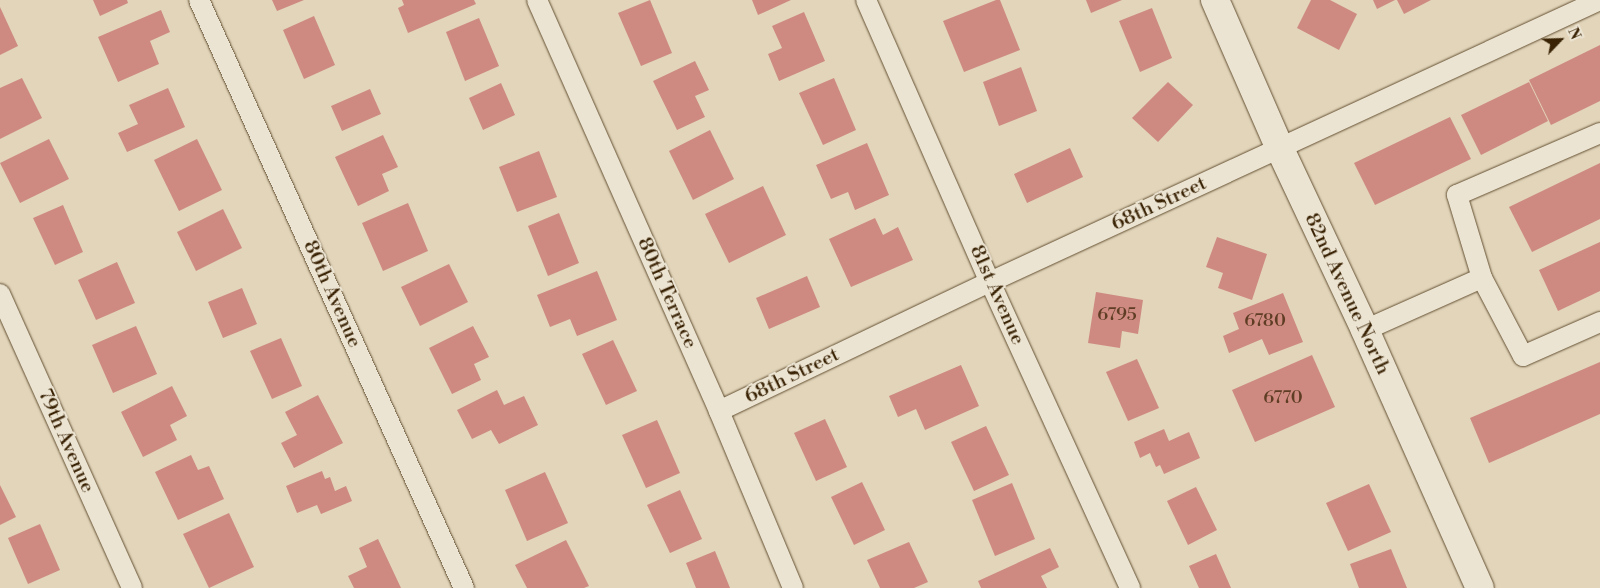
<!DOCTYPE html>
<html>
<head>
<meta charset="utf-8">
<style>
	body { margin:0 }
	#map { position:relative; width:1600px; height:588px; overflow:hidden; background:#e2d5ba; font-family:"Libre Bodoni",serif }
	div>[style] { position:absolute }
	.building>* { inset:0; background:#ce8a81 }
	.roads { filter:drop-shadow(0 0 1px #645032) drop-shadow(0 0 1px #645032) }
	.street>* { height:20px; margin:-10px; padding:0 10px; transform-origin:10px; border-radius:10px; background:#ece4d2 }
	.secondary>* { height:28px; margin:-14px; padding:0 14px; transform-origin:14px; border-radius:14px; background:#ece4d2 }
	span { translate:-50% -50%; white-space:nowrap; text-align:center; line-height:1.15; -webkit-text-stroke:4px #ece4d2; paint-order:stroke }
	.number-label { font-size:18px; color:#5f3d24 }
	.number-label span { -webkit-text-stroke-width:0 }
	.street-label { font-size:20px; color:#3a2305 }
	.north { position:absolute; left:1535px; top:15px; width:50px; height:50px; -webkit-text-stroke:4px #ece4d2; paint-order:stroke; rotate:66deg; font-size:14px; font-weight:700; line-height:20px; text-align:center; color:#3a2305 }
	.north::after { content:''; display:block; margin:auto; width:18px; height:22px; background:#3a2305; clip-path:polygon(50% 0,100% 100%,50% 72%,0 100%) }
</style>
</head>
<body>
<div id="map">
	<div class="building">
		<i style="clip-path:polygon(93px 0,127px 0,128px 3px,100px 16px)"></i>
		<i style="clip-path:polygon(272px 0,304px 0,277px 11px)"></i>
		<i style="clip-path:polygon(402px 0,474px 0,476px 4px,408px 33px,398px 8px,404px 5px)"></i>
		<i style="clip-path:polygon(650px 0,672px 53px,641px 66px,618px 13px)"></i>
		<i style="clip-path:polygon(752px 0,791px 0,758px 15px)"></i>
		<i style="clip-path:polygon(996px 0,1000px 0,1020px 50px,964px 72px,943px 21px)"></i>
		<i style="clip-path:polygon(1086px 0,1122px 0,1091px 13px)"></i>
		<i style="clip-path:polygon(1311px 0,1330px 0,1357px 14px,1339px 50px,1297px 28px)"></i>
		<i style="clip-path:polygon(1373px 0,1395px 0,1377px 9px)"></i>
		<i style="clip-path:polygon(1397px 0,1431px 0,1404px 14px)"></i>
		<i style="clip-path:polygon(0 7px,18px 46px,0 55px)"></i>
		<i style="clip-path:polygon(1152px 8px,1172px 58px,1140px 72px,1119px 21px)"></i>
		<i style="clip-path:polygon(161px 10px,170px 32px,150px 41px,159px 64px,118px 82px,98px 37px)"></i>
		<i style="clip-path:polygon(804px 12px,825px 61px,779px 81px,768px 54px,782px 48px,772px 26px)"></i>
		<i style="clip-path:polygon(314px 16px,335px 65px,304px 79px,283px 30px)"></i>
		<i style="clip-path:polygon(479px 18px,499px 66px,465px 81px,446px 32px)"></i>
		<i style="clip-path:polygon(1600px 45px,1600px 101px,1551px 125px,1529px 80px)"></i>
		<i style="clip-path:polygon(695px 61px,709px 90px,695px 96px,705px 117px,677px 130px,653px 81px)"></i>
		<i style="clip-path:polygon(1021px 67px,1037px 111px,999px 126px,983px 82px)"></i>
		<i style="clip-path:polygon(22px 78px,42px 118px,0 139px,0 88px)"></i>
		<i style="clip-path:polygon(834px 78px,856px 130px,823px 145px,799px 93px)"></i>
		<i style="clip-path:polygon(1168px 82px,1193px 105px,1158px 142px,1132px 118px)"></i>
		<i style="clip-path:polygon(1529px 82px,1548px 121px,1481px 155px,1461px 115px)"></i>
		<i style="clip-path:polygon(501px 83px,515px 115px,483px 130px,469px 98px)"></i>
		<i style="clip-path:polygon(168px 88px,185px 127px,127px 152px,118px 133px,138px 124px,129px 105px)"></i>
		<i style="clip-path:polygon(370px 89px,381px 114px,342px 131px,331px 106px)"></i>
		<i style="clip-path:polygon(1450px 117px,1471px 159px,1375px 205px,1354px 163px)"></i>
		<i style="clip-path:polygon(710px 130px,734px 179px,693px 200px,669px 151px)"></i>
		<i style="clip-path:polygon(383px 135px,398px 167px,382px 174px,389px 191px,358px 206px,335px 157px)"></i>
		<i style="clip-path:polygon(49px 139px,69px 179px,20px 203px,0 163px)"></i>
		<i style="clip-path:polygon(197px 139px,222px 190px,179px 211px,154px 160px)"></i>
		<i style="clip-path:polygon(867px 143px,889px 195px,855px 210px,848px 192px,831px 199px,816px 165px)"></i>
		<i style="clip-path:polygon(1070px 148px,1083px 177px,1027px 203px,1014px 174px)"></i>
		<i style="clip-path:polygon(539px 151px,557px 197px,517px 212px,499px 167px)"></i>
		<i style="clip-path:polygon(1600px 163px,1600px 219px,1532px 252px,1509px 207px)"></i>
		<i style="clip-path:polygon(763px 186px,786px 235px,729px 263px,705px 214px)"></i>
		<i style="clip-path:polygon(408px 203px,428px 251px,383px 271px,362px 223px)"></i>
		<i style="clip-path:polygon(63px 205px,83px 252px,55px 265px,33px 218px)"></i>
		<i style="clip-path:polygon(223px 209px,242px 248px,196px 271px,177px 232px)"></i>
		<i style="clip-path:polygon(559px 213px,579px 263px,548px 276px,528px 226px)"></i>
		<i style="clip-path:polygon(875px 218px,883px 235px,898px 227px,913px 260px,851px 287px,829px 239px)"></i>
		<i style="clip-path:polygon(1217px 237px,1267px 254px,1252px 300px,1218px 288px,1223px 273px,1206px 267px)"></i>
		<i style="clip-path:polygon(1600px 242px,1600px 291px,1558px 311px,1539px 270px)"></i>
		<i style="clip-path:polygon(117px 262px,135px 303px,96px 320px,78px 280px)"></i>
		<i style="clip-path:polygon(449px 264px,468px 302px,420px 326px,401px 287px)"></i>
		<i style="clip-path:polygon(597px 271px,617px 320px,577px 336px,570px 319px,550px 327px,537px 295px)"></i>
		<i style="clip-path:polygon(807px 276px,820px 307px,769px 329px,756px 298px)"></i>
		<i style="clip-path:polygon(242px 288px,257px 324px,223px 338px,208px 302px)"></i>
		<i style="clip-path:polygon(1096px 292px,1143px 300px,1138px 334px,1122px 331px,1120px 348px,1088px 343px)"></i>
		<i style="clip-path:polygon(1283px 293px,1303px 342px,1269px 355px,1262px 339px,1229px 353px,1223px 336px,1239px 329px,1233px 313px)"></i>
		<i style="clip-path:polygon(136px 326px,157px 374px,113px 393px,92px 345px)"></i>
		<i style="clip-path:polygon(473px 326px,489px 357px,474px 364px,481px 380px,452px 394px,429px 348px)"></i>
		<i style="clip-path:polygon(281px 338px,302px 386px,272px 399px,250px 351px)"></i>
		<i style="clip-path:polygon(613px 340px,637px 391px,606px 405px,582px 354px)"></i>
		<i style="clip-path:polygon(1312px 355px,1335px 407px,1255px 442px,1232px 390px)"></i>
		<i style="clip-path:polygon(1137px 359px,1159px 408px,1128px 421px,1106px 372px)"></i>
		<i style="clip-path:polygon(1600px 362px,1600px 414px,1489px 463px,1470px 418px)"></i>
		<i style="clip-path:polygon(961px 365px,979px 406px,925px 430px,916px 409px,898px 417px,889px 396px)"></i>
		<i style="clip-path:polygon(172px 386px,187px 416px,170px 425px,177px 440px,143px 457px,121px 412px)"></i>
		<i style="clip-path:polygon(497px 390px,504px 405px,524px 396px,538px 425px,499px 444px,491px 430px,472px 439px,457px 410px)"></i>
		<i style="clip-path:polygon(318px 395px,343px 443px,294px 468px,281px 443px,297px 435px,285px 412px)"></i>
		<i style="clip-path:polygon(825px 419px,847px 467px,816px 481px,794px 433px)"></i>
		<i style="clip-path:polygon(657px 420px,680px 473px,646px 488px,622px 435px)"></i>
		<i style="clip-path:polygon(986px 426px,1009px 475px,974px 491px,951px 442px)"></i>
		<i style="clip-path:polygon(1164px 429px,1169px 441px,1189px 432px,1200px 458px,1164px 474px,1160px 465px,1156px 467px,1150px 453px,1140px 458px,1134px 442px)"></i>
		<i style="clip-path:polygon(191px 455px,198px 470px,209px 466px,224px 499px,178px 520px,155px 472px)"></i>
		<i style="clip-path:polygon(322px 471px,325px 479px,330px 477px,335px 491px,346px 486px,352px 501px,321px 514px,317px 505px,297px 513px,286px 486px)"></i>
		<i style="clip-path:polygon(545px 472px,568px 523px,527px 541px,505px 490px)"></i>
		<i style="clip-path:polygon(862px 482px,885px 530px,854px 545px,831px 497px)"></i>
		<i style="clip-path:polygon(1012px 483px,1035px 539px,995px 556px,972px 500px)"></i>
		<i style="clip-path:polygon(1369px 484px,1391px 532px,1348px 551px,1326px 503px)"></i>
		<i style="clip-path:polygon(0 485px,16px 517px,0 525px)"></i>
		<i style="clip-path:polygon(1196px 487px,1217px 530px,1188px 545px,1167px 501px)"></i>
		<i style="clip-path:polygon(680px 490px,702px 539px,670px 553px,647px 505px)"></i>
		<i style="clip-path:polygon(229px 513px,254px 567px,209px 588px,183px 534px)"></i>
		<i style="clip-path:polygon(40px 524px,60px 570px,28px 584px,8px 538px)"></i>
		<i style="clip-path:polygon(378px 539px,401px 588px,354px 588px,348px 576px,367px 567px,359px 548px)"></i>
		<i style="clip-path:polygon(566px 540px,589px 586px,584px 588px,527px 588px,515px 565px)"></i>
		<i style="clip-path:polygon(909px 542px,928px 582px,914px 588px,880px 588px,867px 560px)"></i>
		<i style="clip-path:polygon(1050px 548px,1059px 567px,1041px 576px,1047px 588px,981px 588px,978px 581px)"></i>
		<i style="clip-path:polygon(1391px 549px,1407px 588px,1359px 588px,1350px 564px)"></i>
		<i style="clip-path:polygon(715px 551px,730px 588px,696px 588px,686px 563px)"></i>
		<i style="clip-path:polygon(1216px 554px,1231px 588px,1199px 588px,1189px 566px)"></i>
	</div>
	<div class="roads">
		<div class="street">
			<i style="left:199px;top:0;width:645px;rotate:65.74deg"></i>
			<i style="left:537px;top:0;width:449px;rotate:66.1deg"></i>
			<i style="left:719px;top:411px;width:192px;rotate:67.3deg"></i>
			<i style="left:866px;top:0;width:308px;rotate:66.3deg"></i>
			<i style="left:990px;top:282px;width:337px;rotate:65.4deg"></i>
			<i style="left:1482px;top:278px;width:88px;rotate:62.3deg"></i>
			<i style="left:1523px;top:356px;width:84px;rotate:-23.8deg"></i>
			<i style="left:0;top:294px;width:322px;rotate:65.8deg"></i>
			<i style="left:1365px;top:330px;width:128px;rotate:-24deg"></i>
			<i style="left:1482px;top:278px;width:87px;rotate:-106.8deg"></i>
			<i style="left:1457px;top:195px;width:156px;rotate:-23.4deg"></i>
			<i style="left:719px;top:411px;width:300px;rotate:-25.5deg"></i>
			<i style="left:990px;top:282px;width:672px;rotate:-24.81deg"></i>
		</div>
		<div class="secondary">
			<i style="left:1215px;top:0;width:163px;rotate:66.4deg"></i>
			<i style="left:1280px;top:149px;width:200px;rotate:64.8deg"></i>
			<i style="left:1365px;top:330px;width:282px;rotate:66deg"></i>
		</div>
	</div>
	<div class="number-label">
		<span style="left:1117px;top:315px">6795</span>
		<span style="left:1265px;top:321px">6780</span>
		<span style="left:1283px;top:398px">6770</span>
	</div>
	<div class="street-label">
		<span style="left:1159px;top:204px;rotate:-25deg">68th Street</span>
		<span style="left:667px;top:293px;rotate:66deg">80th Terrace</span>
		<span style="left:332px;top:294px;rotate:66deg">80th Avenue</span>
		<span style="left:1347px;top:294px;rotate:65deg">82nd Avenue North</span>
		<span style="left:997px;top:295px;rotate:66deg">81st Avenue</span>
		<span style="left:792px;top:376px;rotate:-26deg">68th Street</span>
		<span style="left:66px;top:441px;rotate:66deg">79th Avenue</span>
	</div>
	<div class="north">N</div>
</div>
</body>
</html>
